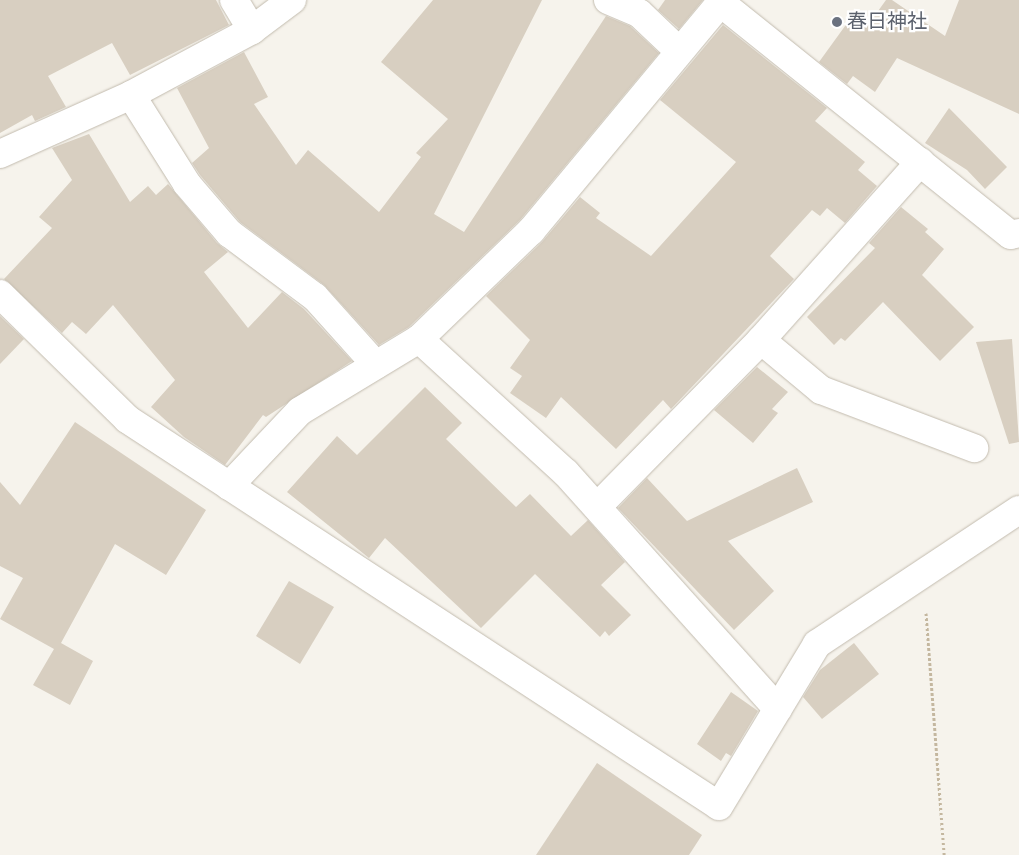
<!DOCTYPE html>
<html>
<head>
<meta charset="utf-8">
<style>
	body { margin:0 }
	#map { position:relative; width:1019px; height:855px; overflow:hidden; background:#f6f3ec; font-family:"Alegreya Sans","Noto Sans JP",sans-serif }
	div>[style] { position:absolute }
	.building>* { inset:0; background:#d8cfc1 }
	.path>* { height:3px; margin-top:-1.5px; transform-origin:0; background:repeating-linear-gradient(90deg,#c4b79f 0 2.5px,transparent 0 5px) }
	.roads { filter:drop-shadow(0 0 1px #c2bbae) drop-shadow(0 0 1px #c2bbae) }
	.street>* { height:28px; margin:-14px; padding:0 14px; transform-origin:14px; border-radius:14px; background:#fff }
	.dots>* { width:14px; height:14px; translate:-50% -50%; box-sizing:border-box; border:2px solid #fff; border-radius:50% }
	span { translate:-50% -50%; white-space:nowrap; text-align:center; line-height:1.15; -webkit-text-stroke:4.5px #fff; paint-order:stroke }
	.worship-label { font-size:20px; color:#5b616d }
	.left { translate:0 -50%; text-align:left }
</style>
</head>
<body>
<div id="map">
	<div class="building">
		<i style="clip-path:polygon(0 0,216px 0,229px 25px,130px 75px,112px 43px,48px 76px,66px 107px,35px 121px,32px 115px,0 133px)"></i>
		<i style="clip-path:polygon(433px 0,542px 0,434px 214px,464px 232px,606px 16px,630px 26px,659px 53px,520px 220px,409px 327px,379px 345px,324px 285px,240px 222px,200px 175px,192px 163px,209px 148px,177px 88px,244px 52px,268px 97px,254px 104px,296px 165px,308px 150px,379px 212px,421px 157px,416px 153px,448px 119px,381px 62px)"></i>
		<i style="clip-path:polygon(665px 0,703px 0,679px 29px,658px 10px)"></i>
		<i style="clip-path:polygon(886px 0,892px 0,945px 36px,959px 0,1019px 0,1019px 114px,897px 58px,875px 92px,853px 76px,847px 84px,819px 62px,853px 15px,868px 25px)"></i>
		<i style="clip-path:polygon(723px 25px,827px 108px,815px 121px,865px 162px,858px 170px,877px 186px,845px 223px,827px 208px,820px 216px,812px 210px,770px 256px,794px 279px,671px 409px,663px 400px,616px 449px,561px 397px,546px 418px,510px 393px,522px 376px,510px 368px,530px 340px,486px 296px,542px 242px,580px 197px,600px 213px,596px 218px,651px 256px,736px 162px,660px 100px)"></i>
		<i style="clip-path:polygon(949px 108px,1007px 167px,985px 189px,967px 170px,925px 143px)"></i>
		<i style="clip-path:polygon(89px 134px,130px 202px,148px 186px,156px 195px,168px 184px,217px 243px,228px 252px,204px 272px,248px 328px,282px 292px,304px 309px,352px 361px,266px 417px,263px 415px,225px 465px,184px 437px,151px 407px,175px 380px,113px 305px,86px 334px,72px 322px,62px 333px,4px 279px,52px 228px,39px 217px,72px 180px,52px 148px)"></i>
		<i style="clip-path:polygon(901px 207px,928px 229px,925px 232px,944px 249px,922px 275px,974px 327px,940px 361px,883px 302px,845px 341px,841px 338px,834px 345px,807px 317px,875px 248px,869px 243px)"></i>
		<i style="clip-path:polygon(0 316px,24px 339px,0 364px)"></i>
		<i style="clip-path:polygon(1012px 339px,1019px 442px,1009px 444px,976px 342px)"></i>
		<i style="clip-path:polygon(757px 367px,788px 392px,772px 409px,778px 413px,753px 443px,714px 410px)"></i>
		<i style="clip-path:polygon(425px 387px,462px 423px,446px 439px,516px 507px,530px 494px,571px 536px,588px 520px,625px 562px,601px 585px,631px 615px,609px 636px,605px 631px,600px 637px,535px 574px,481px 628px,385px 538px,369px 558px,287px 492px,337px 436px,357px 455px)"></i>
		<i style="clip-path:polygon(75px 422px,206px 510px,166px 575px,115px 544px,61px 643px,93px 661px,70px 705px,33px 685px,54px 649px,0 619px,23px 578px,0 566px,0 482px,20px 505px)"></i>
		<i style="clip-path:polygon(797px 468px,813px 502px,728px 541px,774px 591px,734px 630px,618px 508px,647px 478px,687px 521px)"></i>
		<i style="clip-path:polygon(289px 581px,334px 607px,300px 664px,256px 636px)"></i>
		<i style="clip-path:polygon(854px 643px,879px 674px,822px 719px,803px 697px,820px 670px)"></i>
		<i style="clip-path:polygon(731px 692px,758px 711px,731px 756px,726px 753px,721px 761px,697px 744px)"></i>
		<i style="clip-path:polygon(597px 763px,702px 835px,689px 855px,536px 855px)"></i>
	</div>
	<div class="path">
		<i style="left:926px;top:613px;width:243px;rotate:85.7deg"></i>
	</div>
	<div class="roads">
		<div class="street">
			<i style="left:234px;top:0;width:35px;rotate:59deg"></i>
			<i style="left:608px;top:0;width:34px;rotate:23deg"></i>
			<i style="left:639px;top:13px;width:55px;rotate:43.5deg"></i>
			<i style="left:721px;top:3px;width:371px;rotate:38.7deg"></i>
			<i style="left:1011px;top:235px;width:8px;rotate:-14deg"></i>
			<i style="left:131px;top:95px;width:105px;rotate:57.8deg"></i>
			<i style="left:187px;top:184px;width:65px;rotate:49.4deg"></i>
			<i style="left:229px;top:233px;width:107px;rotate:36.7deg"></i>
			<i style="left:315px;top:297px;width:91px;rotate:48.1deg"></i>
			<i style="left:0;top:154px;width:144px;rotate:-24.2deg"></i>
			<i style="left:131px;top:95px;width:137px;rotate:-28.2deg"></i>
			<i style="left:252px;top:30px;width:50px;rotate:-36.9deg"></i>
			<i style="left:0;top:294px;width:178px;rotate:44.5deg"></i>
			<i style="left:127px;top:419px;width:707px;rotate:33.17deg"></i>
			<i style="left:719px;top:806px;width:189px;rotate:-58.8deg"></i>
			<i style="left:817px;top:644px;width:242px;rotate:-33.6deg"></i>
			<i style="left:419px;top:339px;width:199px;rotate:42.4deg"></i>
			<i style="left:566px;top:473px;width:317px;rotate:48.1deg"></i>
			<i style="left:761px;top:340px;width:78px;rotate:39.8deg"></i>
			<i style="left:821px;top:390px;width:164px;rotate:20.8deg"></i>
			<i style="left:229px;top:486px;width:103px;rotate:-46.6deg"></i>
			<i style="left:300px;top:411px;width:139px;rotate:-31.2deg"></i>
			<i style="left:419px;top:339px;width:156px;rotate:-44deg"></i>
			<i style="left:531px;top:231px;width:300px;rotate:-50.3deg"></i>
			<i style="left:597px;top:507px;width:234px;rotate:-45.5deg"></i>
			<i style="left:761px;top:340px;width:239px;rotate:-48.2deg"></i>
		</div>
	</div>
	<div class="dots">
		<i style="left:837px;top:22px;background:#6b7280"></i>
	</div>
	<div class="worship-label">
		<span class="left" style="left:847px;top:22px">春日神社</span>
	</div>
</div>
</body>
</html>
